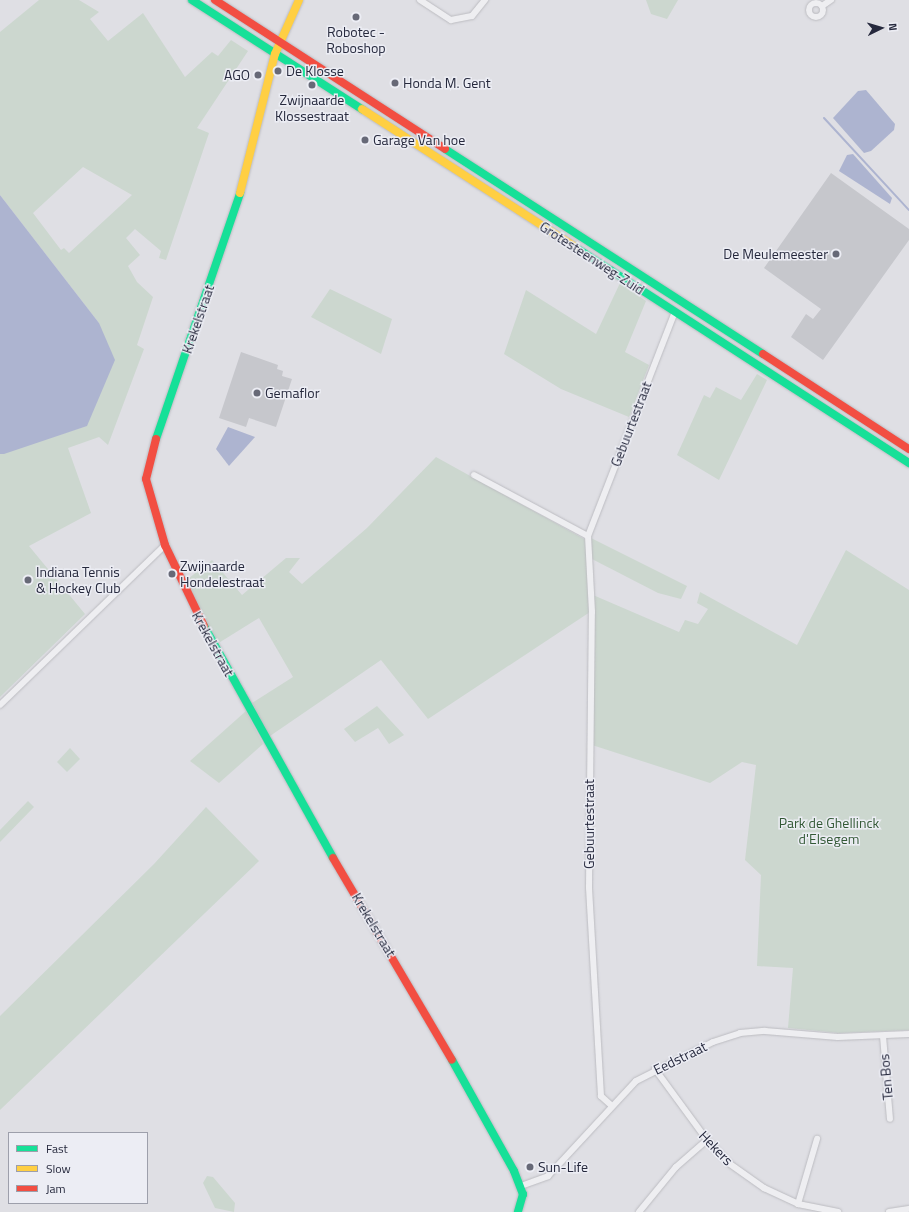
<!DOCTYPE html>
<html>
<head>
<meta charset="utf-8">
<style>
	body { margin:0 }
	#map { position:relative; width:909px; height:1212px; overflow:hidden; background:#dfdfe4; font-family:"Titillium Web",sans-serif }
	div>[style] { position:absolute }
	.green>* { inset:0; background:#ccd7cf }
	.water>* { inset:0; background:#adb4d0 }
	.stream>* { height:2px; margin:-1px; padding:0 1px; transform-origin:1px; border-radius:1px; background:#adb4d0 }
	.building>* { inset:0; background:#c6c7cc }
	.roads { filter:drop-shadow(0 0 1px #bcbcc1) drop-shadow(0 0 1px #bcbcc1) }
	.street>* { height:6px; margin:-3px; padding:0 3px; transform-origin:3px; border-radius:3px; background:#eeeef1 }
	.street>.ring { margin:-3px; padding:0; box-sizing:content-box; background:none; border:6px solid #eeeef1; border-radius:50% }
	.fast>* { height:8px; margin:-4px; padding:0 4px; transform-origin:4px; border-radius:4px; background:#16e098 }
	.slow>* { height:8px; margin:-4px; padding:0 4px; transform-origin:4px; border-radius:4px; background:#ffcf43 }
	.jam>* { height:8px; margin:-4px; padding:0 4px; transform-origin:4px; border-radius:4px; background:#f24e42 }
	.dots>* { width:11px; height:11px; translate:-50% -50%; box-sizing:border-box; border:2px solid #ecedf4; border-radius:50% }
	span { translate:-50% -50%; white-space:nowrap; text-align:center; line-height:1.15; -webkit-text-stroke:3px #ecedf4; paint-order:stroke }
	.poi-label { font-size:14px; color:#26293d }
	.left { translate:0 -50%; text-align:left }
	.right { translate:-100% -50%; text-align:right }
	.street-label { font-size:14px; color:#26293d }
	.park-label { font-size:14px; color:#335936 }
	.legend { position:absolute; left:8px; top:1132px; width:140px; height:72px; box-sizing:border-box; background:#ecedf4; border:1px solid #9d9fab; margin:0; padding:5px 7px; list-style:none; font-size:12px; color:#26293d }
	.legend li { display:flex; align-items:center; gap:8px; height:20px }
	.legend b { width:20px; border:1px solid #9d9fab }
	.north { position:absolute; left:861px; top:8px; width:40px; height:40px; -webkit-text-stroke:3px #ecedf4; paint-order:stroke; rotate:85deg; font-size:11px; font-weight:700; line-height:16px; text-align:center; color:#26293d }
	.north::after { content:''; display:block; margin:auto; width:14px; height:18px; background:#26293d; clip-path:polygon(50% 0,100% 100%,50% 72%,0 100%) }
</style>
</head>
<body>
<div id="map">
	<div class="green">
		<i style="clip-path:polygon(evenodd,39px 0,79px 0,99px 12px,90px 19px,108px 41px,143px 13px,185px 77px,212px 52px,218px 56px,231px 40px,248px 51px,197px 128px,209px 133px,166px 260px,159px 258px,161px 251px,135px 229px,126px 238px,140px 255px,128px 266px,137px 282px,153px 297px,137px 345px,144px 349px,108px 445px,99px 437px,68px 448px,91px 513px,29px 546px,85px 614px,0 697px,0 454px,86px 426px,99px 323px,0 195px,0 32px,39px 0,83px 167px,132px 195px,69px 253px,64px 248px,61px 250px,33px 213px,83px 167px)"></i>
		<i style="clip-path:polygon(646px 0,678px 0,667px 19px,651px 14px)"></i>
		<i style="clip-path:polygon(620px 283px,646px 301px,625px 352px,649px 365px,629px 417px,561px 389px,504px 354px,526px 290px,596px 334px)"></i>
		<i style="clip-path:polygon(330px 289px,392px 319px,381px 354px,311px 317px)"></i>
		<i style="clip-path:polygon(757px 374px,767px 380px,719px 480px,677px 455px,704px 395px,710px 398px,716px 387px,741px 400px)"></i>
		<i style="clip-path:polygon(436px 457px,586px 540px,590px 612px,428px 719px,381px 660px,270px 736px,252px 703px,293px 677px,259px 618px,217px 644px,184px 582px,212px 560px,242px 595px,286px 558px,300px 558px,289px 572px,302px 584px,367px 528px)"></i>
		<i style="clip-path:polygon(591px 538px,687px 586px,681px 599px,658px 593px,592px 559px)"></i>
		<i style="clip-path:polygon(846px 550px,909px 590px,909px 1030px,839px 1033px,788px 1028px,793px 968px,757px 966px,761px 875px,745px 860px,756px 765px,742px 762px,710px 783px,592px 745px,593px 595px,679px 632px,685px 620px,698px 624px,708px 609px,697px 603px,700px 592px,797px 645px)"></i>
		<i style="clip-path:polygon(377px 706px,404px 735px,389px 744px,378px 728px,355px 742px,344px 729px)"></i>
		<i style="clip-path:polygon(246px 711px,263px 744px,219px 783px,190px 761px)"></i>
		<i style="clip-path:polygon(70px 748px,80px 759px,67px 772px,57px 762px)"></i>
		<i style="clip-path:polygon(28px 801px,34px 807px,0 842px,0 830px)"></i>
		<i style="clip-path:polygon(206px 807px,259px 861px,0 1110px,0 1016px,154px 864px)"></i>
		<i style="clip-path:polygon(207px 1176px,213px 1177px,235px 1203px,234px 1212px,215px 1208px,203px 1183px)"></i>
	</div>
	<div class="water">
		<i style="clip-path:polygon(866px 90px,895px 124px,894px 130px,871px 151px,864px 153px,833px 118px,858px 91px)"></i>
		<i style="clip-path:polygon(853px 154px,892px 198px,890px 204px,839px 171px,847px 155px)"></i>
		<i style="clip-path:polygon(0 195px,99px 323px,115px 360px,87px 426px,4px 454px,0 454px)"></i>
		<i style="clip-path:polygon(228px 427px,255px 437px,229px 466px,216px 449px)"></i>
	</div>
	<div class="stream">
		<i style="left:824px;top:118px;width:125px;rotate:47.3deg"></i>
	</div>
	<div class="building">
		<i style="clip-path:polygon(831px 173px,909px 229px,909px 240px,823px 360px,791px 337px,806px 314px,813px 319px,821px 309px,764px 268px)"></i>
		<i style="clip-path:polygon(241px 352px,278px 365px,277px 369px,283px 371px,282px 376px,292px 379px,276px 427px,249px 418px,246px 427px,219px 418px)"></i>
	</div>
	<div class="roads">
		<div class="street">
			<i style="left:420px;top:0;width:37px;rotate:33deg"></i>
			<i style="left:451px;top:20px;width:21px;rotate:-11deg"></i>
			<i style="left:472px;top:16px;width:21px;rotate:-51deg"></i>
			<i class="ring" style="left:809px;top:3px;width:8px;height:8px"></i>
			<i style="left:822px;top:6px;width:11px;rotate:-34deg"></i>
			<i style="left:474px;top:475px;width:129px;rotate:28.2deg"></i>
			<i style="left:0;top:705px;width:230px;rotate:-44.1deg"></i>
			<i style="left:883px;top:1036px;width:83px;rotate:85.2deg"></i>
			<i style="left:655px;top:1069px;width:88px;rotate:53.8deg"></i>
			<i style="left:707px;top:1140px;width:33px;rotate:46deg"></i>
			<i style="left:730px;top:1164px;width:42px;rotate:35.2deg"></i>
			<i style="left:764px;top:1188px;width:38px;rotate:25deg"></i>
			<i style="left:798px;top:1204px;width:41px;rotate:11.3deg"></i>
			<i style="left:612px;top:1106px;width:15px;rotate:-138deg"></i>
			<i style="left:601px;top:1096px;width:209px;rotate:-93.3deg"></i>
			<i style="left:589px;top:887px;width:275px;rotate:-89.4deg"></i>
			<i style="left:592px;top:612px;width:76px;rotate:-93deg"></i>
			<i style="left:588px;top:536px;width:240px;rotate:-68.8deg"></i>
			<i style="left:521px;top:1186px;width:29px;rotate:-20deg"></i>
			<i style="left:548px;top:1176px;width:129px;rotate:-47.2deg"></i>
			<i style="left:636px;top:1081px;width:86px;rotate:-26.9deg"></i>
			<i style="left:713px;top:1042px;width:28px;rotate:-18deg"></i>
			<i style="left:740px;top:1033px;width:25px;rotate:-5deg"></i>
			<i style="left:765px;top:1031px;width:73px;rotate:4.7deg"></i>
			<i style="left:838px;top:1037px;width:71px;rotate:-2.4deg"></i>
			<i style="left:798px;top:1204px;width:68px;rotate:-73.7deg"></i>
			<i style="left:639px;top:1212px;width:58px;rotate:-50.6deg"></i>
			<i style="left:676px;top:1167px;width:41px;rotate:-41.1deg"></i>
			<i style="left:889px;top:1212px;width:20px;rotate:-9deg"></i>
		</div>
		<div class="fast">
			<i style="left:192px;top:0;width:202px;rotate:32.7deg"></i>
			<i style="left:445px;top:149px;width:378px;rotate:32.8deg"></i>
			<i style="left:575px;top:247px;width:398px;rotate:32.9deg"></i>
			<i style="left:156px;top:439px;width:260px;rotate:-71.1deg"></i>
			<i style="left:204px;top:626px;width:265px;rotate:60.9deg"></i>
			<i style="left:452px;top:1060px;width:127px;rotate:60.8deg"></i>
			<i style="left:514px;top:1171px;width:25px;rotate:69deg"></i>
			<i style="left:523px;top:1194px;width:19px;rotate:106deg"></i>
		</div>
		<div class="slow">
			<i style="left:362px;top:109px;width:254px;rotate:32.9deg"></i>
			<i style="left:240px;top:193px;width:143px;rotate:-75.9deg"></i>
			<i style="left:275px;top:54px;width:59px;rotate:-66deg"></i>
		</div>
		<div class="jam">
			<i style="left:215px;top:0;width:274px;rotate:32.9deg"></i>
			<i style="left:763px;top:354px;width:174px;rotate:33.1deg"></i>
			<i style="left:156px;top:439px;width:41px;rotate:104deg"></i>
			<i style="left:146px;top:479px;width:69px;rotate:73.9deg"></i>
			<i style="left:165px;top:545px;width:90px;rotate:64.3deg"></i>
			<i style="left:333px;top:858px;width:234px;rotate:59.5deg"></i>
		</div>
	</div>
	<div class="dots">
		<i style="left:356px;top:17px;background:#676977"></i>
		<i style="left:278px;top:71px;background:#676977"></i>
		<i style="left:258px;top:75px;background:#676977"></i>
		<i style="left:395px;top:83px;background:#676977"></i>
		<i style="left:312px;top:85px;background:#676977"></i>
		<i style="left:365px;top:140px;background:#676977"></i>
		<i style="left:836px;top:254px;background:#676977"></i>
		<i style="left:257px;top:393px;background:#676977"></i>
		<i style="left:172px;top:574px;background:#676977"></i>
		<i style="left:28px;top:580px;background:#676977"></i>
		<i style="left:530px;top:1167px;background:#676977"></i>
	</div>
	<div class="poi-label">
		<span style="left:356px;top:40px">Robotec -<br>Roboshop</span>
		<span class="left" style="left:286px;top:71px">De Klosse</span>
		<span class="right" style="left:250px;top:75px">AGO</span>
		<span class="left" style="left:403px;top:83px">Honda M. Gent</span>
		<span style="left:312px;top:108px">Zwijnaarde<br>Klossestraat</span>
		<span class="left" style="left:373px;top:140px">Garage Van hoe</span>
		<span class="right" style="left:828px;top:254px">De Meulemeester</span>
		<span class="left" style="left:265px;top:393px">Gemaflor</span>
		<span class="left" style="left:180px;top:574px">Zwijnaarde<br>Hondelestraat</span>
		<span class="left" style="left:36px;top:580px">Indiana Tennis<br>&amp; Hockey Club</span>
		<span class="left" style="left:538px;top:1167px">Sun-Life</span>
	</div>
	<div class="street-label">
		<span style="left:592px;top:258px;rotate:33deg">Grotesteenweg-Zuid</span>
		<span style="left:198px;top:319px;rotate:-71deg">Krekelstraat</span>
		<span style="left:631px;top:424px;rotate:-69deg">Gebuurtestraat</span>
		<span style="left:213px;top:644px;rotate:61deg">Krekelstraat</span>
		<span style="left:589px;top:824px;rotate:-90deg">Gebuurtestraat</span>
		<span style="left:374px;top:925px;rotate:59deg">Krekelstraat</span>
		<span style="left:680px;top:1058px;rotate:-26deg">Eedstraat</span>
		<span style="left:886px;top:1077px;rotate:-95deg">Ten Bos</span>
		<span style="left:716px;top:1148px;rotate:46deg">Hekers</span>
	</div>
	<div class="park-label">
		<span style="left:829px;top:831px">Park de Ghellinck<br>d'Elsegem</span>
	</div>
	<ul class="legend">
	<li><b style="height:5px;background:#16e098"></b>Fast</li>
	<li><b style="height:5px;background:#ffcf43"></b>Slow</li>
	<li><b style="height:5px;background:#f24e42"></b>Jam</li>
	</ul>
	<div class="north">N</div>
</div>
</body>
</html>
